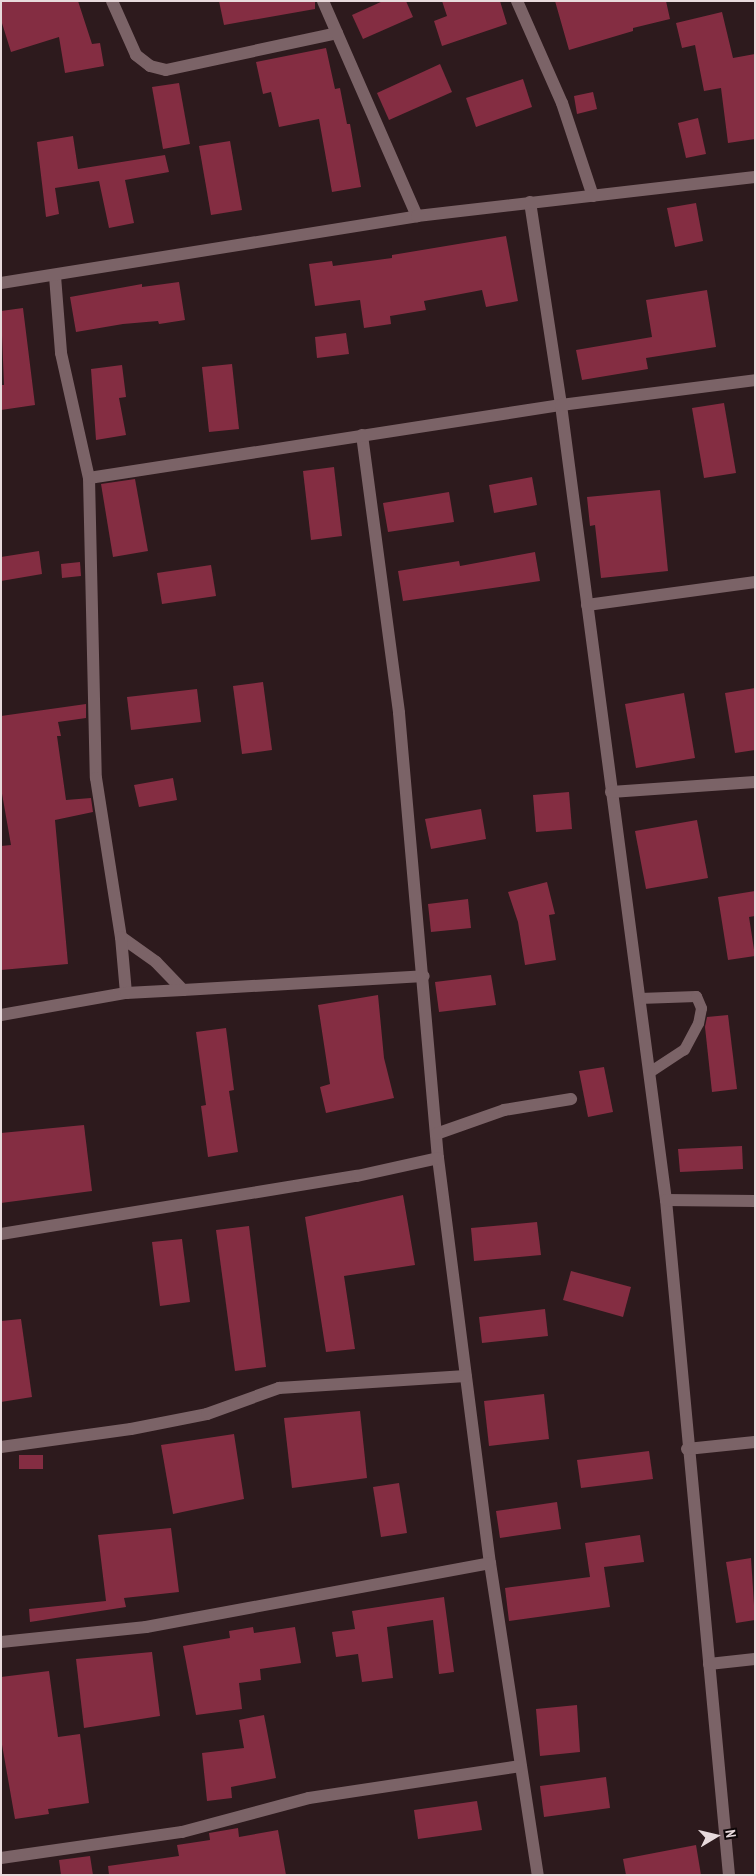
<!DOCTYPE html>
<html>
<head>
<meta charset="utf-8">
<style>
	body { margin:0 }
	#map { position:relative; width:756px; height:1876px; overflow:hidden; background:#2d1a1d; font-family:"PT Sans Narrow",sans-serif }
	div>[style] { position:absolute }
	.building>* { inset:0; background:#842d42 }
	.lane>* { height:11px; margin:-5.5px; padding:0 5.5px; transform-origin:5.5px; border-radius:5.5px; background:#7b6367 }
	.street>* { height:12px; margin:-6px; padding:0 6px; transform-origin:6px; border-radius:6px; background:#7b6367 }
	span { translate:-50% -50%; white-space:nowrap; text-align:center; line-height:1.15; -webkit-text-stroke:4px #0f0708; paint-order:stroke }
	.frame { position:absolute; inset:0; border:2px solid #e8dadc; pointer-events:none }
	.north { position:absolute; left:691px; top:1811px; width:50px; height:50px; -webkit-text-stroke:4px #0f0708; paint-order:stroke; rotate:81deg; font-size:14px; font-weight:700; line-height:20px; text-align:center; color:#e8dadc }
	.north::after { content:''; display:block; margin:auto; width:18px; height:22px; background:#e8dadc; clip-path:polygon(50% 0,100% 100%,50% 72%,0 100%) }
</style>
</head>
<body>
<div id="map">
	<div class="building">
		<i style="clip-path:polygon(1px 1px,78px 1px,92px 44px,100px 43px,104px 66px,65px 73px,59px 37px,11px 52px,1px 20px)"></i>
		<i style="clip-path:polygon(219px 1px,315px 1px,315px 9px,224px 25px)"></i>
		<i style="clip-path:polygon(383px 1px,406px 1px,413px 17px,363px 39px,352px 15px)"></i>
		<i style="clip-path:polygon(442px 1px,500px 1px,507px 24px,442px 46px,434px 21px,447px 16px)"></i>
		<i style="clip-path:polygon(555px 1px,666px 1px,670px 19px,633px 28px,633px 31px,569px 50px)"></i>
		<i style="clip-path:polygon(722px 12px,733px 58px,755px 54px,755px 139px,728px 143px,721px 88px,704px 91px,695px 45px,682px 48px,676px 23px)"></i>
		<i style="clip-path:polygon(326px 48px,335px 89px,340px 88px,347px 124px,350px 124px,361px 187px,332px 192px,319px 119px,279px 127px,271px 92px,263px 94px,256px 62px)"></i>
		<i style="clip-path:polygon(440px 64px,452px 92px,389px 120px,377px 93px)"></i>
		<i style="clip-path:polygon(523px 79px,532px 107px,476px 127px,466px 98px)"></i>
		<i style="clip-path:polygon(179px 83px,190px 144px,163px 149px,152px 87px)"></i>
		<i style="clip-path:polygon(593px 92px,597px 109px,577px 114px,574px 96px)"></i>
		<i style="clip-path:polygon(698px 118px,706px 154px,686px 158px,678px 123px)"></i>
		<i style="clip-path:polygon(73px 136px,78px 169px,165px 155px,169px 172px,125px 180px,134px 223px,109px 228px,99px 181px,55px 188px,59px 214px,46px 217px,37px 142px)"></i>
		<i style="clip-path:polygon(230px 141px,242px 210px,211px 215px,199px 146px)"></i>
		<i style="clip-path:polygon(696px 203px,703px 241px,675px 247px,667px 208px)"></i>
		<i style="clip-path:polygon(506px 236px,518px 301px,486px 307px,482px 290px,424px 301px,426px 310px,390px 316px,391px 324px,364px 328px,360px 300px,315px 306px,309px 264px,332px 261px,333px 266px,392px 258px,392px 255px)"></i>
		<i style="clip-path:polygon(179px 282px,185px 320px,159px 324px,158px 321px,123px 324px,76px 332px,70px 297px,142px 284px,142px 287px)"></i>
		<i style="clip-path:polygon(707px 290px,716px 347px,646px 358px,648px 369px,582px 380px,576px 350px,652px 337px,646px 300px)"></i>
		<i style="clip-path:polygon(23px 308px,35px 405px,1px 410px,1px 385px,4px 385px,1px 311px)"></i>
		<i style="clip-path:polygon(346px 333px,349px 354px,317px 358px,315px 337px)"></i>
		<i style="clip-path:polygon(232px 364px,239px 429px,209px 432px,202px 367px)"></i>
		<i style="clip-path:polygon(122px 365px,126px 397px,119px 398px,126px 435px,96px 440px,91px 369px)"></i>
		<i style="clip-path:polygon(724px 403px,736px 473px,704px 478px,692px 408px)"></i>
		<i style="clip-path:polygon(334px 467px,342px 536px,311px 540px,303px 471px)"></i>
		<i style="clip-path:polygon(532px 477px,537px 505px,494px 513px,489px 485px)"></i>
		<i style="clip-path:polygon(135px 479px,148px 551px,113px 557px,101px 484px)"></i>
		<i style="clip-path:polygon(660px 490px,668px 571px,601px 578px,595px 525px,590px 526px,587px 497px)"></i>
		<i style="clip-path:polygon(449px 492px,454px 522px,388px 532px,383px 503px)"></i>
		<i style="clip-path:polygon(39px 551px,42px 574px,1px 581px,1px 557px)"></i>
		<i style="clip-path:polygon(535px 552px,540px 581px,403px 601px,398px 571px,459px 561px,460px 566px)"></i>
		<i style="clip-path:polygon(80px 562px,81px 576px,62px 578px,61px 564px)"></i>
		<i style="clip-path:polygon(211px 565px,216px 596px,162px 604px,157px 573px)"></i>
		<i style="clip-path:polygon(263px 682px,272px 750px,242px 754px,233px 686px)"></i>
		<i style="clip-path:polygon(755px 688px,755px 750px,735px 753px,725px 693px)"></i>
		<i style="clip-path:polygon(197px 689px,201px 722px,131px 730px,127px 697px)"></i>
		<i style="clip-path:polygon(684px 693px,695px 758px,636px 768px,625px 704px)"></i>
		<i style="clip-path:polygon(86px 704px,86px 718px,58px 722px,61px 736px,57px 736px,66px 800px,91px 798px,93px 812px,55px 820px,68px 964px,1px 970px,1px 846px,11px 845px,1px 788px,1px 716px)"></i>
		<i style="clip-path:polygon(173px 778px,177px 800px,139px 807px,134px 785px)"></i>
		<i style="clip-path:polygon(569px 792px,572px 829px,536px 832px,533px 795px)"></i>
		<i style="clip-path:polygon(481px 809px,486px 839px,431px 849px,425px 819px)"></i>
		<i style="clip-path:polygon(697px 820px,708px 878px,646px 889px,635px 831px)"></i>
		<i style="clip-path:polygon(547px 882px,555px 914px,549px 915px,556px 960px,525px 965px,518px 922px,508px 892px)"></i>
		<i style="clip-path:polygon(755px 891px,755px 916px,749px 917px,755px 956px,728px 960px,718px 897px)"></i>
		<i style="clip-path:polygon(468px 899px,471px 928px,431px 932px,428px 904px)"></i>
		<i style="clip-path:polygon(491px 975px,496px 1005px,439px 1012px,435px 982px)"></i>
		<i style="clip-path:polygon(378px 995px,384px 1058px,394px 1098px,326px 1113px,320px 1087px,330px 1084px,318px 1005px)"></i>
		<i style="clip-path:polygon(728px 1015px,737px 1089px,712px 1092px,705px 1027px,707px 1017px)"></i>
		<i style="clip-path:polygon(226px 1028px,234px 1090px,229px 1091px,238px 1152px,208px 1157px,201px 1106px,206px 1105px,196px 1032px)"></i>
		<i style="clip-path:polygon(604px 1067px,613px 1112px,588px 1117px,579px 1071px)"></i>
		<i style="clip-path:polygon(84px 1125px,92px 1191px,1px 1203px,1px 1133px)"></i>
		<i style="clip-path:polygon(742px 1146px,743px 1169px,680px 1172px,678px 1149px)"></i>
		<i style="clip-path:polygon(403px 1195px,415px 1265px,344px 1276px,355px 1349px,326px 1352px,305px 1217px)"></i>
		<i style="clip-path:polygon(537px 1222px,541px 1255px,474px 1261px,471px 1228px)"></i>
		<i style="clip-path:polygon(249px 1226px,266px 1367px,235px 1371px,216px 1230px)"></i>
		<i style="clip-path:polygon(182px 1239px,190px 1302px,160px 1306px,152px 1242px)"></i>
		<i style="clip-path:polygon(571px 1271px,631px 1287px,623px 1317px,563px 1300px)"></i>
		<i style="clip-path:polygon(545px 1309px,548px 1336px,482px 1343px,479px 1317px)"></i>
		<i style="clip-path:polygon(21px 1319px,32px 1397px,1px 1402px,1px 1321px)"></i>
		<i style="clip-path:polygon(544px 1394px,549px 1439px,489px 1446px,484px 1401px)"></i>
		<i style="clip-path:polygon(360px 1411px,367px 1478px,292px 1488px,284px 1418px)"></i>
		<i style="clip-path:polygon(234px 1434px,244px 1499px,173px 1514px,161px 1445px)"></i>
		<i style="clip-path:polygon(649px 1451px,653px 1479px,581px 1488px,577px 1460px)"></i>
		<i style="clip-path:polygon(19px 1455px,43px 1455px,43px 1469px,19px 1469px)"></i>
		<i style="clip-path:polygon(399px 1483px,407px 1533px,381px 1537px,373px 1487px)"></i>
		<i style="clip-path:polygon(557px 1502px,561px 1529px,500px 1538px,496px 1511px)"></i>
		<i style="clip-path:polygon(171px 1528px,179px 1592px,124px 1598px,126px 1607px,30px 1622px,29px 1609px,106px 1601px,98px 1535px)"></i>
		<i style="clip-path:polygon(640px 1535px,644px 1562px,604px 1567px,610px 1607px,509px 1621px,505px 1588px,590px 1577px,585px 1543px)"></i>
		<i style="clip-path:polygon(751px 1558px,755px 1620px,736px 1623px,726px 1562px)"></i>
		<i style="clip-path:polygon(444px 1597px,454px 1672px,439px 1674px,433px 1620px,387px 1627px,393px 1678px,362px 1682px,358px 1654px,336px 1657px,332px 1632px,355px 1629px,352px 1611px)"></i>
		<i style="clip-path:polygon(253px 1627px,254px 1633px,295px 1627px,301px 1663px,260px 1669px,261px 1680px,239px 1683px,242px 1709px,196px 1715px,183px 1646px,230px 1638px,229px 1631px)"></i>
		<i style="clip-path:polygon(152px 1652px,160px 1716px,84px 1728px,76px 1659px)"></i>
		<i style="clip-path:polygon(49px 1671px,58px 1737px,80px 1734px,89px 1803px,48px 1809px,49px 1814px,15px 1819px,1px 1739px,1px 1677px)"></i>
		<i style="clip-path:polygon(577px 1705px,580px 1752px,540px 1756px,536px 1709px)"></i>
		<i style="clip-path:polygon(264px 1715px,276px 1778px,231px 1787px,232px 1798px,207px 1801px,202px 1753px,244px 1748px,239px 1720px)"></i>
		<i style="clip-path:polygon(606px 1777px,610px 1808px,544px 1817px,540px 1786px)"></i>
		<i style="clip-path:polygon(477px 1801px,482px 1830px,418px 1839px,414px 1810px)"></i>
		<i style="clip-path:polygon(238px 1828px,239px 1837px,278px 1830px,286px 1875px,109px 1875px,108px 1866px,179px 1856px,177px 1845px,210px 1840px,209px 1833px)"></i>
		<i style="clip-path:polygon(696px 1845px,701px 1875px,626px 1875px,623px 1859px)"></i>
		<i style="clip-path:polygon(90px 1856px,93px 1875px,61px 1875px,59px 1860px)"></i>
	</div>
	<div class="lane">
		<i style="left:639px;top:998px;width:57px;rotate:-2deg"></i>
		<i style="left:696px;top:996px;width:13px;rotate:67deg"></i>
		<i style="left:701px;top:1008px;width:15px;rotate:101deg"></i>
		<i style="left:698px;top:1023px;width:30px;rotate:118deg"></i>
		<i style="left:684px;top:1049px;width:42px;rotate:146.7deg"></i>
	</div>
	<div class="street">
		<i style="left:112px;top:1px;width:59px;rotate:66deg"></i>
		<i style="left:136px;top:55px;width:18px;rotate:38deg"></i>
		<i style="left:150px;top:66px;width:16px;rotate:14deg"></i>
		<i style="left:166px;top:70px;width:175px;rotate:-12.2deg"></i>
		<i style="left:323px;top:1px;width:235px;rotate:66.4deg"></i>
		<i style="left:517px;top:1px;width:111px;rotate:66.2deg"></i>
		<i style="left:562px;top:103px;width:98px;rotate:71.6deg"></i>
		<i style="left:530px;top:202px;width:205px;rotate:81.3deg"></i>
		<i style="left:561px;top:405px;width:802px;rotate:82.48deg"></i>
		<i style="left:666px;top:1200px;width:678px;rotate:84.67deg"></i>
		<i style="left:55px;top:276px;width:77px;rotate:85.5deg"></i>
		<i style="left:61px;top:353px;width:128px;rotate:77.4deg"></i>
		<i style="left:89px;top:478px;width:300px;rotate:88.7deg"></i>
		<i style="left:96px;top:778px;width:161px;rotate:81.1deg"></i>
		<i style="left:121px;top:937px;width:43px;rotate:35.5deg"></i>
		<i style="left:156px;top:962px;width:39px;rotate:46deg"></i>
		<i style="left:183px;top:990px;width:241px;rotate:-3.3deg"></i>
		<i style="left:1px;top:283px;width:421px;rotate:-9.1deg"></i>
		<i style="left:417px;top:216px;width:340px;rotate:-6.6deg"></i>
		<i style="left:362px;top:435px;width:280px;rotate:82.4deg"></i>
		<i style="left:399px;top:713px;width:447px;rotate:85deg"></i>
		<i style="left:438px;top:1158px;width:408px;rotate:82.7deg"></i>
		<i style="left:490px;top:1563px;width:316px;rotate:81.3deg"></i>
		<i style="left:89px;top:478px;width:478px;rotate:-8.8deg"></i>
		<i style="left:561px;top:405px;width:196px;rotate:-7.3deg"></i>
		<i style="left:587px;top:605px;width:170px;rotate:-7.8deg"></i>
		<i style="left:611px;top:792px;width:144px;rotate:-4deg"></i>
		<i style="left:121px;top:937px;width:56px;rotate:84.9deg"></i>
		<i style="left:1px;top:1015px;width:127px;rotate:-10deg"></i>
		<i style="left:126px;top:993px;width:57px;rotate:-3deg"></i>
		<i style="left:436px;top:1134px;width:72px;rotate:-19.4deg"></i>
		<i style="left:504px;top:1110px;width:68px;rotate:-9.3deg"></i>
		<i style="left:666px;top:1200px;width:89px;rotate:0.6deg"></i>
		<i style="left:1px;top:1234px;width:361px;rotate:-9.3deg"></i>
		<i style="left:357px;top:1176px;width:83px;rotate:-12.5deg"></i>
		<i style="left:1px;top:1447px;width:131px;rotate:-7.9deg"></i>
		<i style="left:131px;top:1429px;width:77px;rotate:-11.2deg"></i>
		<i style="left:207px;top:1414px;width:77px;rotate:-19.9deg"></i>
		<i style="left:279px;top:1388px;width:187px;rotate:-3.7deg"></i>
		<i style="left:687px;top:1449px;width:68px;rotate:-5.9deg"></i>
		<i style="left:1px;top:1642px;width:146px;rotate:-5.9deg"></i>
		<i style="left:146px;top:1627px;width:350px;rotate:-10.5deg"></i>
		<i style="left:709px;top:1664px;width:46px;rotate:-6.2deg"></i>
		<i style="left:1px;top:1858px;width:183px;rotate:-8.2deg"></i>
		<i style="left:182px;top:1832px;width:131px;rotate:-15deg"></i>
		<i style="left:309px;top:1798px;width:214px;rotate:-8.6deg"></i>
	</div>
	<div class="frame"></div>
	<div class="north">N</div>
</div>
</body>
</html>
